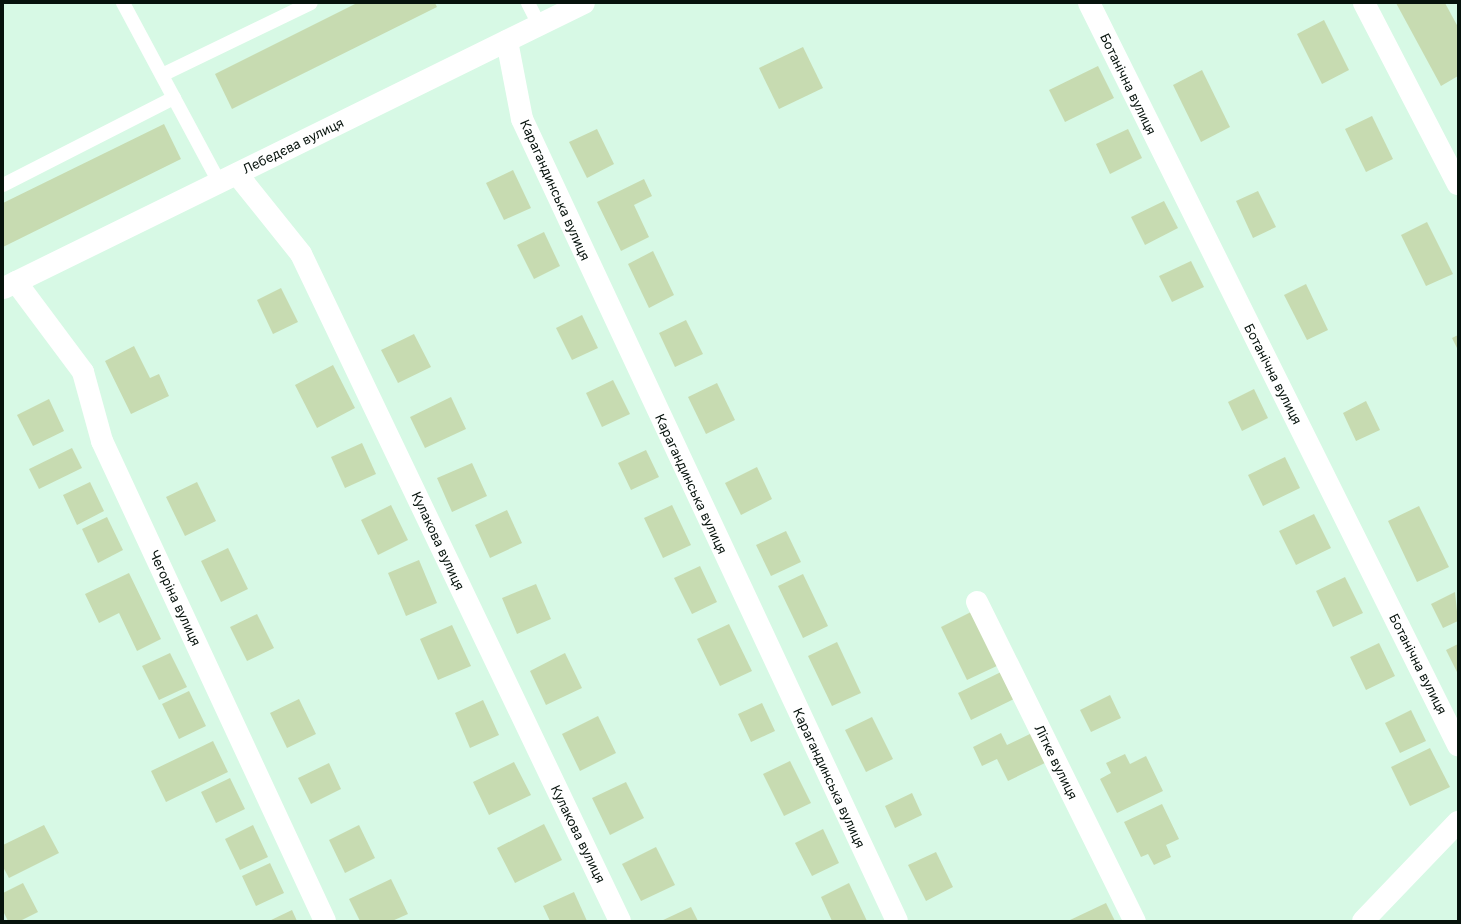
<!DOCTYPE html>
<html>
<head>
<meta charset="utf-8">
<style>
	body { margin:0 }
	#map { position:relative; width:1461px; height:924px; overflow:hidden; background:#d7f9e5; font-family:Inter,sans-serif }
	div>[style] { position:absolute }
	.building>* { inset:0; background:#c7dbb1 }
	.service>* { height:14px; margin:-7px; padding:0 7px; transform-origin:7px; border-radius:7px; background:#fff }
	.minor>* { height:22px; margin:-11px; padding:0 11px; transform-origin:11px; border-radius:11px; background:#fff }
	span { translate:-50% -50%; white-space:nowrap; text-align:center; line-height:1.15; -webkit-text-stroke:3px #fff; paint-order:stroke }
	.street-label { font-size:13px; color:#06120c }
	.frame { position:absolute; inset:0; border:4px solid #06120c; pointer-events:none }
</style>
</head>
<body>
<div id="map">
	<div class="building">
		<i style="clip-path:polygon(357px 3px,435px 3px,437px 7px,232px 109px,215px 74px)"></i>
		<i style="clip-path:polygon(1396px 3px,1445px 3px,1458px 27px,1458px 76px,1441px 86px)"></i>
		<i style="clip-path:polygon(1324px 20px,1349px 70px,1322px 84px,1297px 34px)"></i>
		<i style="clip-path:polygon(803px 47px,823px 88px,779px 109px,759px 68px)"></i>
		<i style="clip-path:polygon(1098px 66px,1114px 98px,1065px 122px,1049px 90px)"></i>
		<i style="clip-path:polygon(1202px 70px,1230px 127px,1201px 142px,1173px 85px)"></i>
		<i style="clip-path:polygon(1372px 116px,1393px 159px,1366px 172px,1345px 129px)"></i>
		<i style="clip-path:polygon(164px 124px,181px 159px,3px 247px,3px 203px)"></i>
		<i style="clip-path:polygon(597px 129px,614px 164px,587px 178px,569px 142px)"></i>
		<i style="clip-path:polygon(1128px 129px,1142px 158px,1110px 174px,1096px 144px)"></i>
		<i style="clip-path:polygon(513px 170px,531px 208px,504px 220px,486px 183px)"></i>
		<i style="clip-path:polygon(644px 179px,652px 196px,634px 205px,649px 237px,621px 251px,597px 202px)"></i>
		<i style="clip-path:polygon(1258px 191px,1276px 227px,1253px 238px,1236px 201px)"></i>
		<i style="clip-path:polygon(1164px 201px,1178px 228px,1145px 245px,1131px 217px)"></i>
		<i style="clip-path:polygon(1427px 222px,1453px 274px,1426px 286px,1401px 235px)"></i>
		<i style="clip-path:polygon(544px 232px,560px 266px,534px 279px,517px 245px)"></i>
		<i style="clip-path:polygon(653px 251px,674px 295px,649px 308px,628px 264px)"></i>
		<i style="clip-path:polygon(1191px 261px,1204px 287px,1172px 302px,1159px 276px)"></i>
		<i style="clip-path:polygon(1306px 284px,1328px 330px,1307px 340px,1284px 295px)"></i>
		<i style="clip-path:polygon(281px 288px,298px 322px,273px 334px,257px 300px)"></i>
		<i style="clip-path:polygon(582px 315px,598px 348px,572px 360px,556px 328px)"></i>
		<i style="clip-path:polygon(686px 320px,703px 354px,675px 367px,659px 333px)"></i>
		<i style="clip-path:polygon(414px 334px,431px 367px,398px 383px,381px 350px)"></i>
		<i style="clip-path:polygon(1458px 335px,1458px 350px,1452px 338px)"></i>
		<i style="clip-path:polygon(134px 346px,150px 378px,159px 374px,169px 396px,131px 414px,105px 361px)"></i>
		<i style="clip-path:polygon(333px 365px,355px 408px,317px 428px,295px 385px)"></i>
		<i style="clip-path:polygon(613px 380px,630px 414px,602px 427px,586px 393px)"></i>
		<i style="clip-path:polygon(717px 383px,735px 420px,706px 434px,688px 397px)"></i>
		<i style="clip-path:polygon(1254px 389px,1268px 418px,1242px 431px,1228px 402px)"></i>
		<i style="clip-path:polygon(451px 397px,466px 429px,425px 448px,410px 417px)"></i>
		<i style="clip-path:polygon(49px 399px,64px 431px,33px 446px,17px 415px)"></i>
		<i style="clip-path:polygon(1366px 401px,1380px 430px,1356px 441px,1343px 413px)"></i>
		<i style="clip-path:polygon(362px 443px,376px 474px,345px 488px,331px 457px)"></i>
		<i style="clip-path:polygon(72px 448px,82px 468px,39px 489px,29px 469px)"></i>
		<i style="clip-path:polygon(646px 450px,659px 477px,631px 490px,618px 463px)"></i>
		<i style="clip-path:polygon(1285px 457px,1300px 488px,1263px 506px,1248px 475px)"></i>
		<i style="clip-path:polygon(472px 463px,487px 496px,452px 512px,437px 478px)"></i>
		<i style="clip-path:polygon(757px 467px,772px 499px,741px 515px,725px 483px)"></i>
		<i style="clip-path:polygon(90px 482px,104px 511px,77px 525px,63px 495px)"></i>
		<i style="clip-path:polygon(197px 482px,216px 521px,185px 536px,166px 497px)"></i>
		<i style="clip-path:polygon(391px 505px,408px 540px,378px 555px,361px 520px)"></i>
		<i style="clip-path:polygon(672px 505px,691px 545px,663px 558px,644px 518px)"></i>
		<i style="clip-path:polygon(1419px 506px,1449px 567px,1417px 582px,1388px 521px)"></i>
		<i style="clip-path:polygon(507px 510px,522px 543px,490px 558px,475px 525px)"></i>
		<i style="clip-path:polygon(1314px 514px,1331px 548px,1296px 565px,1279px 531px)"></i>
		<i style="clip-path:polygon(107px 517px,123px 550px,98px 563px,82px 529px)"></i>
		<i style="clip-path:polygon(786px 531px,801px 562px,771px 576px,756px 545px)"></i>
		<i style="clip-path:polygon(228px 548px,248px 589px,221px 602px,201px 561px)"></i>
		<i style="clip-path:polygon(419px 560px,437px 603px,406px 616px,388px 573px)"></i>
		<i style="clip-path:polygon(700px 566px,717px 602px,692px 614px,674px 578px)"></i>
		<i style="clip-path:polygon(129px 573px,161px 639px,137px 651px,119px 613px,99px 623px,85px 594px)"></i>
		<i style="clip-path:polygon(803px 574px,828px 626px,803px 638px,778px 586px)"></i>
		<i style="clip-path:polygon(1345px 577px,1363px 613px,1333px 627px,1316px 591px)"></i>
		<i style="clip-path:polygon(536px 584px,551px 619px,517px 634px,502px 598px)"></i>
		<i style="clip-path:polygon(1455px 592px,1458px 621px,1443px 628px,1431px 604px)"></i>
		<i style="clip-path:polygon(973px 611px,999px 665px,967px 680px,941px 627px)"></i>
		<i style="clip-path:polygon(257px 614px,274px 648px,247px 661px,230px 627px)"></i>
		<i style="clip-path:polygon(729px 624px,752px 671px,720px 686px,697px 639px)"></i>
		<i style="clip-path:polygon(452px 625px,471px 666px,438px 680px,420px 639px)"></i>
		<i style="clip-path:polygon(837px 642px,861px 693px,832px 706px,808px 656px)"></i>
		<i style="clip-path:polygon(1379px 643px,1395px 676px,1366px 690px,1350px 657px)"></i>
		<i style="clip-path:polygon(1458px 644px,1458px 674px,1446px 650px)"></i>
		<i style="clip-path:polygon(170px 653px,187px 687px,159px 700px,142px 666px)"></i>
		<i style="clip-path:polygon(565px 653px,582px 688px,546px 705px,530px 671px)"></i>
		<i style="clip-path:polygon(1001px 672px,1014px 699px,971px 720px,958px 693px)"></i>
		<i style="clip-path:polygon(189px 691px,206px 726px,179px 739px,162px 704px)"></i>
		<i style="clip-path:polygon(1110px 695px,1121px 718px,1091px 732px,1080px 710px)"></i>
		<i style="clip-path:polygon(299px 699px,316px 734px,287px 748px,270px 713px)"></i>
		<i style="clip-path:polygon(483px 700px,499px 735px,470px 748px,455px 713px)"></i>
		<i style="clip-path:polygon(762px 703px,775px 731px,751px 742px,738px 714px)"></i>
		<i style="clip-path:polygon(1411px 710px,1426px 741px,1400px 753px,1385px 723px)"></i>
		<i style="clip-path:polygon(598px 716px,616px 753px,580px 771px,562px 734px)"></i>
		<i style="clip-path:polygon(872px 717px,893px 759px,866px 772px,845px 730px)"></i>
		<i style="clip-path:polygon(1001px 733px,1007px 745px,1032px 733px,1047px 762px,1008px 781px,997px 759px,982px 766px,973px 747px)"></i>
		<i style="clip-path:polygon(213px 741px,228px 772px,166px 802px,151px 771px)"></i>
		<i style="clip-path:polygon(1430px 748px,1450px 787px,1410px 806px,1391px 767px)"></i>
		<i style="clip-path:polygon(1125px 754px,1130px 764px,1146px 756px,1163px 791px,1117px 813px,1100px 779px,1111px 773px,1106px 763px)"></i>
		<i style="clip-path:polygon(790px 761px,811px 803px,784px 816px,763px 774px)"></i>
		<i style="clip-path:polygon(514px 762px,531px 795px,489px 815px,473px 782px)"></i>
		<i style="clip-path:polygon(329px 763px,341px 789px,311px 804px,298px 778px)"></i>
		<i style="clip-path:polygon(230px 778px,245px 809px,216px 823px,201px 792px)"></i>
		<i style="clip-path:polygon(626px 782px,644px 818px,610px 835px,592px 798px)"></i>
		<i style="clip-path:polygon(912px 793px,922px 815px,895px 828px,885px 806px)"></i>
		<i style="clip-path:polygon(1162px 804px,1179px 839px,1166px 845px,1171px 857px,1154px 865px,1148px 854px,1141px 857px,1124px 822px)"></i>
		<i style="clip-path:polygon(544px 824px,562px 860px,515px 883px,497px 848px)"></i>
		<i style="clip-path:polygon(44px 825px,59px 853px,9px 878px,3px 867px,3px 845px)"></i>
		<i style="clip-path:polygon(253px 825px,268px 857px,240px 870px,225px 839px)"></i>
		<i style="clip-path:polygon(359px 825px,375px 858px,345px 873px,329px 840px)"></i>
		<i style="clip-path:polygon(823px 829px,839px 863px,812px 876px,795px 843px)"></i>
		<i style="clip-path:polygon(656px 847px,675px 885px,641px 901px,622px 864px)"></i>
		<i style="clip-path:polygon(936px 852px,953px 887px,926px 901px,908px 865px)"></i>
		<i style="clip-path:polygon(270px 863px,284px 893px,256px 906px,242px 876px)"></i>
		<i style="clip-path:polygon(391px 879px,408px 914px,392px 921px,360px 921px,349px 899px)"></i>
		<i style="clip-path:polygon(23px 883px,38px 912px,20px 921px,8px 921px,3px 911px,3px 893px)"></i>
		<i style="clip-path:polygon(849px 883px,867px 921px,832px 921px,821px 897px)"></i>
		<i style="clip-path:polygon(574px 892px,587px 921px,550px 921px,543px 906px)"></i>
		<i style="clip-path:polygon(1106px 903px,1115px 921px,1071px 921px,1070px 920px)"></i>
		<i style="clip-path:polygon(691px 907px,698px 921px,661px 921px)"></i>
		<i style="clip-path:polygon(292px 910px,297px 921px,269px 921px)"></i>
	</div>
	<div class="service">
		<i style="left:123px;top:3px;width:203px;rotate:61.8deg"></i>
		<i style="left:528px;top:3px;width:25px;rotate:63deg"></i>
		<i style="left:162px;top:75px;width:165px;rotate:-25.8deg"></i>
		<i style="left:3px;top:185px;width:192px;rotate:-27deg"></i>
	</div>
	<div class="minor">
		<i style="left:1089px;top:3px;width:829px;rotate:63.56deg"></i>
		<i style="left:1364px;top:3px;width:204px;rotate:62.6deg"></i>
		<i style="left:507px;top:41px;width:79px;rotate:79.1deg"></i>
		<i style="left:522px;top:119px;width:885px;rotate:64.94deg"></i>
		<i style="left:237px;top:174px;width:102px;rotate:51.3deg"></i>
		<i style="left:301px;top:254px;width:739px;rotate:64.44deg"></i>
		<i style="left:16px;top:282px;width:112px;rotate:53.3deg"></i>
		<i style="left:83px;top:372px;width:72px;rotate:74.6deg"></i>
		<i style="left:102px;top:441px;width:529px;rotate:65.08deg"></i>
		<i style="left:4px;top:288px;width:646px;rotate:-26.17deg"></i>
		<i style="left:977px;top:602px;width:356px;rotate:63.7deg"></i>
		<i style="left:1363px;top:921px;width:137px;rotate:-46.2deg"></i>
	</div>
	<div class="street-label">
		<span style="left:1128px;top:84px;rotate:64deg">Ботанічна вулиця</span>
		<span style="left:293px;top:146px;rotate:-26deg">Лебедєва вулиця</span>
		<span style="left:555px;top:190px;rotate:66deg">Карагандинська вулиця</span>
		<span style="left:1273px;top:374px;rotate:63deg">Ботанічна вулиця</span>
		<span style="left:691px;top:484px;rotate:65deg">Карагандинська вулиця</span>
		<span style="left:438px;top:541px;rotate:65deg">Кулакова вулиця</span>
		<span style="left:175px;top:598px;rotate:65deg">Чегоріна вулиця</span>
		<span style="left:1418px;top:664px;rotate:63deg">Ботанічна вулиця</span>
		<span style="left:1056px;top:762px;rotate:64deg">Літке вулиця</span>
		<span style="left:829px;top:778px;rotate:65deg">Карагандинська вулиця</span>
		<span style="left:578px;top:834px;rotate:64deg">Кулакова вулиця</span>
	</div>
	<div class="frame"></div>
</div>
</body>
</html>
